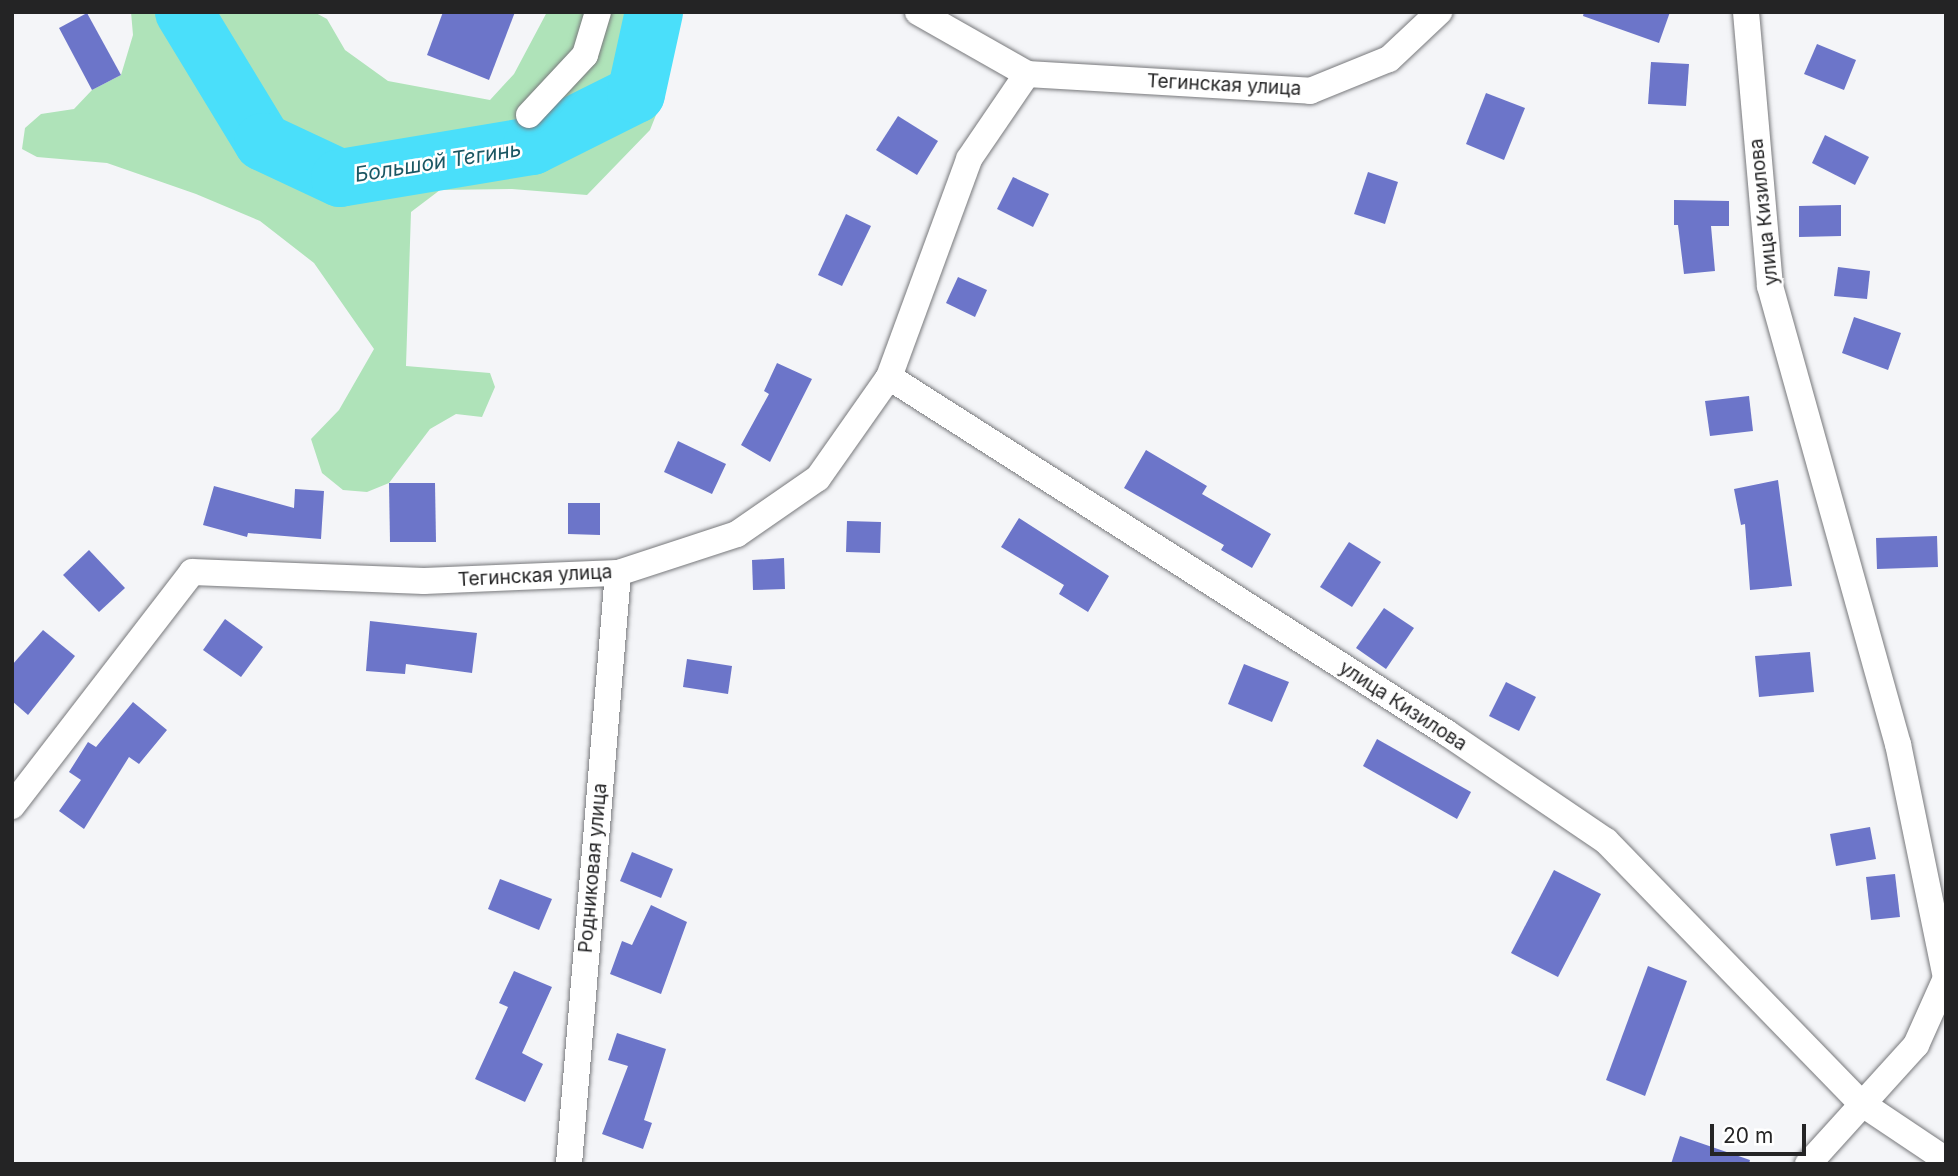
<!DOCTYPE html>
<html>
<head>
<meta charset="utf-8">
<style>
	body { margin:0 }
	#map { position:relative; width:1958px; height:1176px; overflow:hidden; background:#f4f5f8; font-family:Inter,sans-serif }
	div>[style] { position:absolute }
	.green>* { inset:0; background:#afe3b9 }
	.river>* { height:58px; margin:-29px; padding:0 29px; transform-origin:29px; border-radius:29px; background:#4adffa }
	.building>* { inset:0; background:#6c75c9 }
	.roads { filter:drop-shadow(0 0 2px #78797c) drop-shadow(0 0 2px #78797c) }
	.minor>* { height:26px; margin:-13px; padding:0 13px; transform-origin:13px; border-radius:13px; background:#fff }
	span { translate:-50% -50%; white-space:nowrap; text-align:center; line-height:1.15; -webkit-text-stroke:5px #fff; paint-order:stroke }
	.street-label { font-size:19px; color:#242425 }
	.water-label { font-size:21px; color:#1b5763; font-style:italic }
	.frame { position:absolute; inset:0; border:14px solid #242425; pointer-events:none }
	.scale { position:absolute; left:1710px; top:1124px; width:96px; height:32px; box-sizing:border-box; border:4px solid #242425; border-top:0; padding-left:9px; font-size:21px; line-height:24px; white-space:nowrap; color:#242425; -webkit-text-stroke:5px #fff; paint-order:stroke }
</style>
</head>
<body>
<div id="map">
	<div class="green">
		<i style="clip-path:polygon(131px 12px,314px 12px,327px 19px,345px 50px,388px 81px,490px 100px,514px 74px,547px 12px,680px 12px,672px 21px,657px 66px,658px 110px,650px 130px,587px 195px,512px 189px,440px 190px,411px 212px,406px 366px,490px 373px,495px 387px,482px 417px,456px 414px,430px 429px,389px 483px,367px 492px,343px 490px,322px 473px,311px 439px,339px 410px,374px 349px,314px 263px,260px 221px,196px 194px,107px 163px,37px 157px,22px 149px,25px 128px,41px 114px,74px 109px,92px 90px,121px 75px,133px 35px)"></i>
	</div>
	<div class="river">
		<i style="left:184px;top:12px;width:152px;rotate:58.7deg"></i>
		<i style="left:263px;top:142px;width:85px;rotate:25.1deg"></i>
		<i style="left:340px;top:178px;width:195px;rotate:-9.5deg"></i>
		<i style="left:532px;top:146px;width:116px;rotate:-26.6deg"></i>
		<i style="left:636px;top:94px;width:84px;rotate:-77.6deg"></i>
	</div>
	<div class="building">
		<i style="clip-path:polygon(443px 12px,515px 12px,489px 80px,427px 55px)"></i>
		<i style="clip-path:polygon(1584px 12px,1670px 12px,1659px 43px,1583px 16px)"></i>
		<i style="clip-path:polygon(87px 13px,121px 75px,92px 90px,59px 28px)"></i>
		<i style="clip-path:polygon(1817px 44px,1856px 60px,1844px 90px,1804px 74px)"></i>
		<i style="clip-path:polygon(1651px 62px,1689px 64px,1686px 106px,1648px 104px)"></i>
		<i style="clip-path:polygon(1486px 93px,1525px 108px,1504px 160px,1466px 144px)"></i>
		<i style="clip-path:polygon(898px 116px,938px 141px,917px 175px,876px 150px)"></i>
		<i style="clip-path:polygon(1825px 135px,1869px 157px,1855px 185px,1812px 163px)"></i>
		<i style="clip-path:polygon(1368px 172px,1398px 182px,1385px 224px,1354px 214px)"></i>
		<i style="clip-path:polygon(1013px 177px,1049px 194px,1033px 227px,997px 209px)"></i>
		<i style="clip-path:polygon(1674px 200px,1729px 201px,1729px 226px,1711px 226px,1715px 271px,1684px 274px,1678px 225px,1674px 225px)"></i>
		<i style="clip-path:polygon(1841px 205px,1841px 236px,1799px 237px,1799px 206px)"></i>
		<i style="clip-path:polygon(846px 214px,871px 226px,842px 286px,818px 275px)"></i>
		<i style="clip-path:polygon(1838px 267px,1870px 271px,1867px 299px,1834px 296px)"></i>
		<i style="clip-path:polygon(958px 277px,987px 290px,975px 317px,946px 303px)"></i>
		<i style="clip-path:polygon(1854px 317px,1901px 333px,1888px 370px,1842px 353px)"></i>
		<i style="clip-path:polygon(777px 363px,812px 379px,770px 462px,741px 445px,769px 394px,764px 391px)"></i>
		<i style="clip-path:polygon(1749px 396px,1753px 431px,1710px 436px,1705px 401px)"></i>
		<i style="clip-path:polygon(678px 441px,726px 464px,712px 494px,664px 472px)"></i>
		<i style="clip-path:polygon(1146px 450px,1207px 486px,1202px 494px,1271px 534px,1252px 568px,1221px 550px,1224px 545px,1124px 488px)"></i>
		<i style="clip-path:polygon(1778px 480px,1792px 586px,1750px 590px,1745px 524px,1741px 525px,1734px 489px)"></i>
		<i style="clip-path:polygon(389px 483px,435px 483px,436px 542px,390px 542px)"></i>
		<i style="clip-path:polygon(214px 486px,294px 508px,295px 489px,324px 491px,321px 539px,248px 533px,247px 537px,203px 525px)"></i>
		<i style="clip-path:polygon(568px 503px,600px 503px,600px 535px,568px 534px)"></i>
		<i style="clip-path:polygon(1019px 518px,1109px 576px,1088px 612px,1059px 594px,1064px 585px,1001px 547px)"></i>
		<i style="clip-path:polygon(847px 521px,881px 522px,880px 553px,846px 552px)"></i>
		<i style="clip-path:polygon(1937px 536px,1938px 567px,1877px 569px,1876px 538px)"></i>
		<i style="clip-path:polygon(1349px 542px,1381px 562px,1352px 607px,1320px 587px)"></i>
		<i style="clip-path:polygon(89px 550px,125px 588px,99px 612px,63px 575px)"></i>
		<i style="clip-path:polygon(784px 558px,785px 589px,753px 590px,752px 560px)"></i>
		<i style="clip-path:polygon(1384px 608px,1414px 628px,1386px 669px,1356px 648px)"></i>
		<i style="clip-path:polygon(225px 619px,263px 647px,241px 677px,203px 650px)"></i>
		<i style="clip-path:polygon(370px 621px,477px 633px,472px 673px,406px 664px,405px 674px,366px 671px)"></i>
		<i style="clip-path:polygon(43px 630px,75px 656px,28px 715px,12px 701px,12px 665px)"></i>
		<i style="clip-path:polygon(1810px 652px,1814px 692px,1759px 697px,1755px 656px)"></i>
		<i style="clip-path:polygon(687px 659px,732px 666px,728px 694px,683px 687px)"></i>
		<i style="clip-path:polygon(1244px 664px,1289px 682px,1272px 722px,1228px 704px)"></i>
		<i style="clip-path:polygon(1506px 682px,1536px 697px,1519px 731px,1489px 716px)"></i>
		<i style="clip-path:polygon(133px 702px,167px 730px,139px 764px,129px 757px,84px 829px,59px 811px,81px 780px,69px 772px,88px 742px,96px 747px)"></i>
		<i style="clip-path:polygon(1377px 739px,1471px 792px,1457px 819px,1363px 766px)"></i>
		<i style="clip-path:polygon(1870px 827px,1876px 859px,1836px 866px,1830px 834px)"></i>
		<i style="clip-path:polygon(632px 852px,673px 869px,661px 898px,620px 881px)"></i>
		<i style="clip-path:polygon(1554px 870px,1601px 894px,1558px 977px,1511px 953px)"></i>
		<i style="clip-path:polygon(1895px 874px,1900px 917px,1871px 920px,1866px 877px)"></i>
		<i style="clip-path:polygon(500px 879px,552px 899px,539px 930px,488px 909px)"></i>
		<i style="clip-path:polygon(651px 905px,687px 922px,661px 994px,610px 974px,622px 941px,632px 945px)"></i>
		<i style="clip-path:polygon(1648px 966px,1687px 981px,1645px 1096px,1606px 1080px)"></i>
		<i style="clip-path:polygon(514px 971px,552px 987px,522px 1053px,543px 1064px,525px 1102px,475px 1079px,508px 1007px,499px 1003px)"></i>
		<i style="clip-path:polygon(617px 1033px,666px 1049px,644px 1120px,652px 1123px,643px 1149px,602px 1134px,628px 1066px,608px 1060px)"></i>
		<i style="clip-path:polygon(1680px 1136px,1750px 1160px,1749px 1164px,1671px 1164px)"></i>
	</div>
	<div class="roads">
		<div class="minor">
			<i style="left:918px;top:12px;width:125px;rotate:29.6deg"></i>
			<i style="left:1746px;top:12px;width:275px;rotate:85deg"></i>
			<i style="left:1770px;top:286px;width:476px;rotate:74.4deg"></i>
			<i style="left:1898px;top:744px;width:239px;rotate:78.4deg"></i>
			<i style="left:1946px;top:978px;width:73px;rotate:114.1deg"></i>
			<i style="left:1916px;top:1045px;width:161px;rotate:132.2deg"></i>
			<i style="left:529px;top:115px;width:82px;rotate:-47deg"></i>
			<i style="left:585px;top:55px;width:45px;rotate:-73.2deg"></i>
			<i style="left:889px;top:377px;width:662px;rotate:32.54deg"></i>
			<i style="left:1447px;top:733px;width:192px;rotate:34.2deg"></i>
			<i style="left:1606px;top:841px;width:366px;rotate:45.8deg"></i>
			<i style="left:1861px;top:1103px;width:102px;rotate:33.8deg"></i>
			<i style="left:12px;top:806px;width:295px;rotate:-52.4deg"></i>
			<i style="left:192px;top:572px;width:232px;rotate:2.2deg"></i>
			<i style="left:424px;top:581px;width:194px;rotate:-2.4deg"></i>
			<i style="left:618px;top:573px;width:125px;rotate:-18.1deg"></i>
			<i style="left:737px;top:534px;width:98px;rotate:-34.7deg"></i>
			<i style="left:818px;top:478px;width:123px;rotate:-54.9deg"></i>
			<i style="left:889px;top:377px;width:232px;rotate:-69.8deg"></i>
			<i style="left:969px;top:159px;width:103px;rotate:-55.7deg"></i>
			<i style="left:1027px;top:74px;width:284px;rotate:3.4deg"></i>
			<i style="left:1310px;top:91px;width:85px;rotate:-22.1deg"></i>
			<i style="left:1389px;top:59px;width:69px;rotate:-43.2deg"></i>
			<i style="left:569px;top:1164px;width:593px;rotate:-85.26deg"></i>
		</div>
	</div>
	<div class="street-label">
		<span style="left:1224px;top:85px;rotate:3deg">Тегинская улица</span>
		<span style="left:1764px;top:212px;rotate:-96deg">улица Кизилова</span>
		<span style="left:535px;top:576px;rotate:-3deg">Тегинская улица</span>
		<span style="left:1403px;top:706px;rotate:33deg">улица Кизилова</span>
		<span style="left:593px;top:868px;rotate:-85deg">Родниковая улица</span>
	</div>
	<div class="water-label">
		<span style="left:438px;top:162px;rotate:-9deg">Большой Тегинь</span>
	</div>
	<div class="frame"></div>
	<div class="scale">20 m</div>
</div>
</body>
</html>
